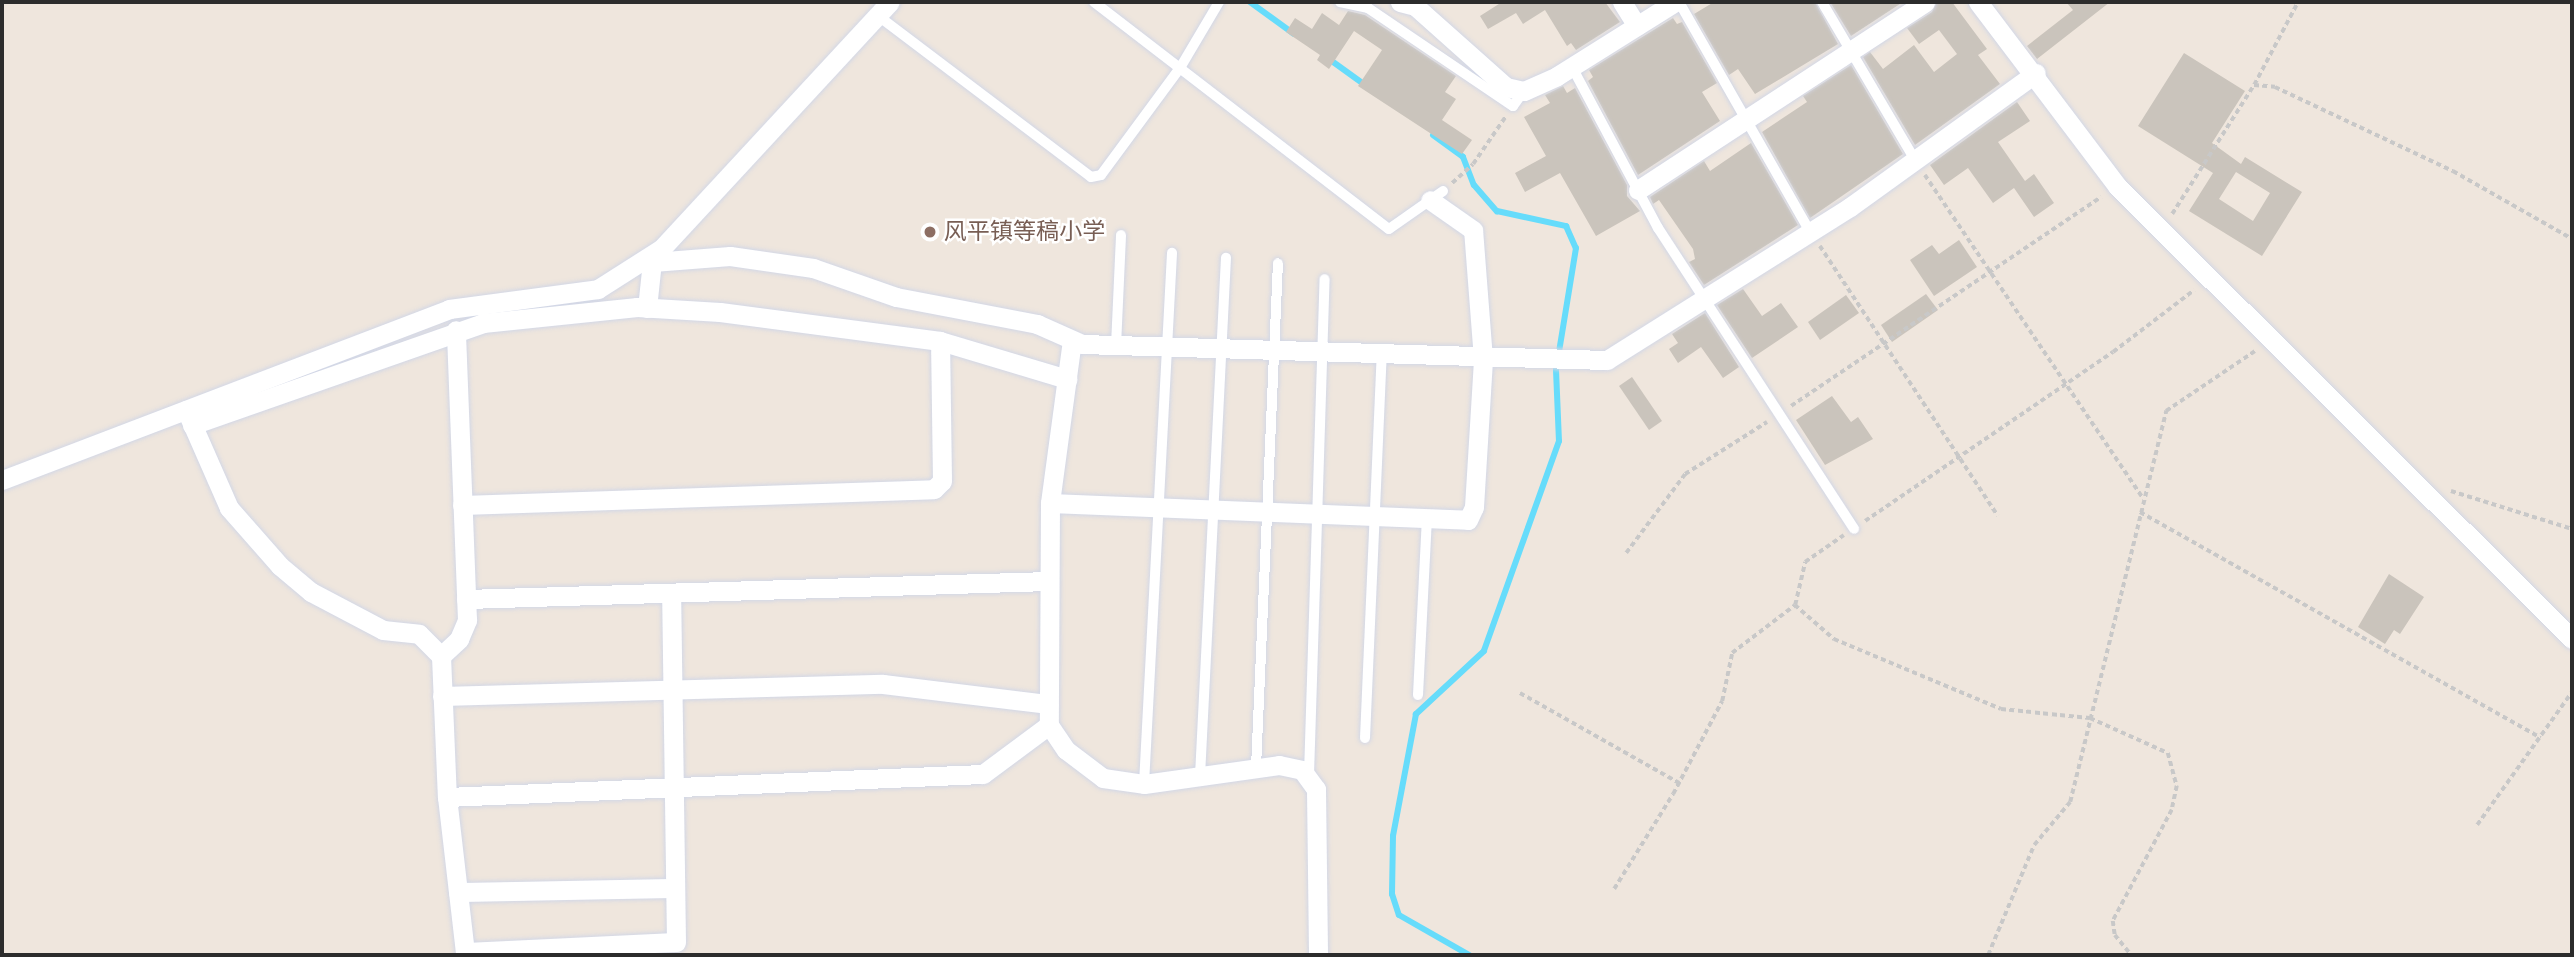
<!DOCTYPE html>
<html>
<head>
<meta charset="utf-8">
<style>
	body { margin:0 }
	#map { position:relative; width:2574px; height:957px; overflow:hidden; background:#efe6dd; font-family:"Roboto Condensed","Noto Sans SC",sans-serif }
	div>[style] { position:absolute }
	.stream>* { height:6px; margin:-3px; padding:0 3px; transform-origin:3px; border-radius:3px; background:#66dcfb }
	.building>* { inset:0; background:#cac4bc }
	.path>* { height:3.5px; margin-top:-1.75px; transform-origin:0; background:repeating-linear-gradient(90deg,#c8c8c8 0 5px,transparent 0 8.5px) }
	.roads { filter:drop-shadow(0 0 2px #d2d7e6) drop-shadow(0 0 2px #d2d7e6) }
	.lane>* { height:10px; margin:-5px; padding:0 5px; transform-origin:5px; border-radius:5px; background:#fff }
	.street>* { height:19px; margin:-9.5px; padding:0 9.5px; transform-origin:9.5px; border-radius:9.5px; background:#fff }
	.dots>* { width:19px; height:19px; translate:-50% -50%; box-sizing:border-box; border:4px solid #fff; border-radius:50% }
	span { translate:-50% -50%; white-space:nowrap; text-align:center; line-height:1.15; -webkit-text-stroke:5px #fff; paint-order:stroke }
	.education-label { font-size:23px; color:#785e54 }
	.left { translate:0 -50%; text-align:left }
	.frame { position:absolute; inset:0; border:4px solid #2c2c2c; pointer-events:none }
</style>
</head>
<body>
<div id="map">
	<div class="stream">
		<i style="left:1250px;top:2px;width:54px;rotate:36deg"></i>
		<i style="left:1329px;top:59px;width:44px;rotate:35.8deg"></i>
		<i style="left:1433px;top:135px;width:37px;rotate:36deg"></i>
		<i style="left:1463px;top:157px;width:30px;rotate:69deg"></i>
		<i style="left:1474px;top:185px;width:35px;rotate:49deg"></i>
		<i style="left:1497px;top:211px;width:71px;rotate:12.3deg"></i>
		<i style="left:1566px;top:226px;width:24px;rotate:66deg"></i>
		<i style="left:1576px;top:248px;width:124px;rotate:99.3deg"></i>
		<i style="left:1556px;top:370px;width:71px;rotate:87.6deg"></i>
		<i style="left:1559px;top:441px;width:223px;rotate:109.7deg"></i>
		<i style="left:1484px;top:651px;width:93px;rotate:137.2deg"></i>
		<i style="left:1416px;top:714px;width:124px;rotate:100.7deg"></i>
		<i style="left:1393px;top:836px;width:58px;rotate:91deg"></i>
		<i style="left:1392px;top:894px;width:22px;rotate:72deg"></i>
		<i style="left:1399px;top:915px;width:81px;rotate:29.7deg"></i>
	</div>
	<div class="building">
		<i style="clip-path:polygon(1502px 2px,1605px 2px,1620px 22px,1576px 50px,1571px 43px,1567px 46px,1545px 10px,1523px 24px,1516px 13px,1488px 29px,1480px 16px)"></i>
		<i style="clip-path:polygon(1714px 2px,1815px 2px,1838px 44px,1755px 94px,1738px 69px,1729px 75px,1694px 14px)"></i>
		<i style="clip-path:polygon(1830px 2px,1903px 2px,1851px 36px)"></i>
		<i style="clip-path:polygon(1937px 2px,1952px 2px,1987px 49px,1978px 55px,2000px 84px,1915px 145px,1863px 57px,1870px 52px,1883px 69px,1914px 45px,1934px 72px,1957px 54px,1939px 30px,1919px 44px,1907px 28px,1932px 12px)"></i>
		<i style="clip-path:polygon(2066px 2px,2110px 2px,2037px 59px,2027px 46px,2073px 10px)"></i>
		<i style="clip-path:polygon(1348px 11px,1365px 15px,1456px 76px,1445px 92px,1456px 99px,1442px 120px,1472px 140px,1462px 154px,1358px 86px,1382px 50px,1354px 31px,1329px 69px,1317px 60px,1320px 55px,1286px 32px,1295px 18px,1312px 29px,1322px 13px,1339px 25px)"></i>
		<i style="clip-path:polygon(1673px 18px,1677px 24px,1682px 22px,1717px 83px,1702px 92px,1720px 121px,1638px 175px,1588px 81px,1593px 77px,1589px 70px)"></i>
		<i style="clip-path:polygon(evenodd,2184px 53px,2245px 91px,2212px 143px,2241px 164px,2245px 157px,2302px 192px,2262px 256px,2189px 211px,2213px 173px,2138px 126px,2184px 53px,2236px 172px,2270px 193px,2253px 221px,2219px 199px,2236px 172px)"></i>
		<i style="clip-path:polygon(1851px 65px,1903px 154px,1810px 218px,1762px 132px,1807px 102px,1803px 96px)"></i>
		<i style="clip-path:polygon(1563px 86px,1567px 93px,1575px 88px,1627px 185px,1627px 196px,1640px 211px,1596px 236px,1560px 173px,1525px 192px,1515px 173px,1546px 156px,1524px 117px,1550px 103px,1545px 95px)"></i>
		<i style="clip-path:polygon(2017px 102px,2030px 121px,1998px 142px,2025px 181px,2034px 174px,2054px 203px,2034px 217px,2014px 188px,1993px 203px,1968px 168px,1944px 185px,1930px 165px)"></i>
		<i style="clip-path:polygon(1751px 143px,1798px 225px,1704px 285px,1689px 262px,1695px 259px,1693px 249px,1659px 200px,1653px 204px,1650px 197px,1704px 161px,1710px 171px)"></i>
		<i style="clip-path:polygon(1959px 240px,1977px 267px,1934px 296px,1910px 260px,1932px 245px,1939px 254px)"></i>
		<i style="clip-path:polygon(1743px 289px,1762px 316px,1781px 303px,1798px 327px,1752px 358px,1717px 305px)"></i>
		<i style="clip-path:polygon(1926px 294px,1938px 310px,1892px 342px,1881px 325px)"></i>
		<i style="clip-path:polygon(1846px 295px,1859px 313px,1820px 340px,1808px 322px)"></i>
		<i style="clip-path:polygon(1705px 313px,1739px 367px,1723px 378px,1701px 347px,1678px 363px,1669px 349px,1678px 343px,1672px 334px)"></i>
		<i style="clip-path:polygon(1632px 377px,1662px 421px,1649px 430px,1619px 386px)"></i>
		<i style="clip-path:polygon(1832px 396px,1851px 422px,1858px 417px,1873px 439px,1825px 465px,1796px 420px)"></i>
		<i style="clip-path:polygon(2389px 574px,2424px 597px,2400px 634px,2394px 630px,2385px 644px,2358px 627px)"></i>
	</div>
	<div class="path">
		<i style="left:2254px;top:85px;width:94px;rotate:-62.1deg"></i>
		<i style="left:1925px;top:175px;width:390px;rotate:56deg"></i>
		<i style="left:1452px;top:183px;width:28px;rotate:-42deg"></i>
		<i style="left:1473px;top:164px;width:58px;rotate:-55.5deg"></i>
		<i style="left:2172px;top:214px;width:153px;rotate:-57.6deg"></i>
		<i style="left:2254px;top:85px;width:21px;rotate:5deg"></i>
		<i style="left:2275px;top:87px;width:197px;rotate:25.3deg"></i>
		<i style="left:2453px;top:171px;width:137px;rotate:29.7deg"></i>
		<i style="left:1820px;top:246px;width:323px;rotate:56.6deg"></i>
		<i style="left:1791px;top:406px;width:374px;rotate:-34deg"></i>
		<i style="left:2451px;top:491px;width:127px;rotate:17.4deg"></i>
		<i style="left:2140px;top:512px;width:460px;rotate:29.4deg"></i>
		<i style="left:1865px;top:521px;width:300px;rotate:-34.3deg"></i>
		<i style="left:2113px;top:352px;width:102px;rotate:-37.4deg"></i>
		<i style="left:1626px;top:553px;width:99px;rotate:-53.2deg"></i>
		<i style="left:1685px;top:474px;width:97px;rotate:-32.4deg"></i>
		<i style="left:1795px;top:605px;width:52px;rotate:41.1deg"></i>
		<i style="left:1834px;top:639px;width:181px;rotate:22.7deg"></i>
		<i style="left:2001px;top:709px;width:89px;rotate:5.8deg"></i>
		<i style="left:2090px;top:718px;width:85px;rotate:24.2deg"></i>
		<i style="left:2168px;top:753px;width:34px;rotate:75deg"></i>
		<i style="left:2177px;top:786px;width:25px;rotate:102deg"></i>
		<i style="left:2172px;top:810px;width:126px;rotate:118deg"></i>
		<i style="left:2113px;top:921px;width:14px;rotate:82deg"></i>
		<i style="left:2115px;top:935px;width:26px;rotate:51deg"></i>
		<i style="left:1520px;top:693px;width:183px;rotate:29.5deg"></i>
		<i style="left:2477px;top:825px;width:163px;rotate:-54.5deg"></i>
		<i style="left:1614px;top:889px;width:112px;rotate:-58.2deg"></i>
		<i style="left:1673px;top:794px;width:105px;rotate:-62.2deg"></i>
		<i style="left:1722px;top:701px;width:49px;rotate:-78.2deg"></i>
		<i style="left:1732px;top:653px;width:79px;rotate:-37.3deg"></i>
		<i style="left:1795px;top:605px;width:44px;rotate:-76.9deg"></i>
		<i style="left:1805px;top:562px;width:47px;rotate:-34.7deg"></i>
		<i style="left:1693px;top:955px;width:1px"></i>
		<i style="left:1988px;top:955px;width:119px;rotate:-67.3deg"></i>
		<i style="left:2034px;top:845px;width:56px;rotate:-50.1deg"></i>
		<i style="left:2070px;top:802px;width:403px;rotate:-76.2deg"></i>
		<i style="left:2166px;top:411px;width:107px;rotate:-34deg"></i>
	</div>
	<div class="roads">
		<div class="lane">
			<i style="left:1094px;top:2px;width:372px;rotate:37.6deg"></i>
			<i style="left:1389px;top:229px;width:66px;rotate:-35.1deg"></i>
			<i style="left:1340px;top:2px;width:29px;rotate:12deg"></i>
			<i style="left:1368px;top:8px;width:175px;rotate:34.1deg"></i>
			<i style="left:1513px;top:106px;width:19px;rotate:-54deg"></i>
			<i style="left:1679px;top:2px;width:265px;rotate:60.3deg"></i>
			<i style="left:1822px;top:2px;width:183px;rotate:59.5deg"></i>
			<i style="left:877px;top:15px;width:268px;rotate:37.1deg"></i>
			<i style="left:1091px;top:177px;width:10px;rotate:-11deg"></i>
			<i style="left:1101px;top:175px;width:133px;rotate:-53.6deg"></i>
			<i style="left:1180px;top:68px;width:77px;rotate:-59.4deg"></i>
			<i style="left:1572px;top:67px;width:183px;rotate:61.9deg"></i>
			<i style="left:1658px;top:228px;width:359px;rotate:56.9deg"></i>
			<i style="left:1116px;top:346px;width:111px;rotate:-87.4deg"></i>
			<i style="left:1418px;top:695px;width:176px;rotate:-87.1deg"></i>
			<i style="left:1365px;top:738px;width:383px;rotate:-87.5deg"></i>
			<i style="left:1256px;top:768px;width:505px;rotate:-87.51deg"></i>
			<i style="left:1309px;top:775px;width:496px;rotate:-88.2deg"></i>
			<i style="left:1200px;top:776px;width:519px;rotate:-87.13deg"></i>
			<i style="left:1144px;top:784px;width:532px;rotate:-86.98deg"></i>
		</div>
		<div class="street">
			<i style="left:1400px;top:2px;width:16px;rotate:15deg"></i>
			<i style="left:1415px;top:6px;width:122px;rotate:41.7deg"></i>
			<i style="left:1506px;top:87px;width:18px;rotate:13deg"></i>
			<i style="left:1524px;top:91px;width:36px;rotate:-24deg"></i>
			<i style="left:1557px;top:76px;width:139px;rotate:-32.1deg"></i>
			<i style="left:1622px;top:2px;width:28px;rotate:58deg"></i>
			<i style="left:1978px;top:2px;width:231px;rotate:52.9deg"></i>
			<i style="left:2117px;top:186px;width:642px;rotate:44.87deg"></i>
			<i style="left:1638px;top:190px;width:343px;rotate:-33.2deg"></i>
			<i style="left:640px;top:263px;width:90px;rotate:-4.4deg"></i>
			<i style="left:730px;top:256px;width:84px;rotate:8.2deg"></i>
			<i style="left:813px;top:268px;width:88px;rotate:19.3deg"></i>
			<i style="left:896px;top:297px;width:144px;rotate:10.8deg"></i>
			<i style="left:1037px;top:324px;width:49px;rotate:24deg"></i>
			<i style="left:1082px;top:344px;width:525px;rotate:1.75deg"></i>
			<i style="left:1607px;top:360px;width:287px;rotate:-32.2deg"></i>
			<i style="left:1850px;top:207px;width:229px;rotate:-35.8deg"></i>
			<i style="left:647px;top:308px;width:47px;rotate:-83.9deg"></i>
			<i style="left:1072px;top:340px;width:164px;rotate:97.7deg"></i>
			<i style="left:1050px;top:503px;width:222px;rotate:90.3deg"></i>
			<i style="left:1049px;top:725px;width:30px;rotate:56deg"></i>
			<i style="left:1066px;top:750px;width:46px;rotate:37.1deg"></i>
			<i style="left:1103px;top:778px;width:41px;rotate:8.3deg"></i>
			<i style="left:1144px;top:784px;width:136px;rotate:-8deg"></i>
			<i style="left:1279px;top:765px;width:24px;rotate:12deg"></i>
			<i style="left:1302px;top:770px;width:24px;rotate:54deg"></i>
			<i style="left:1316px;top:789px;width:166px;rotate:89.3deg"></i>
			<i style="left:186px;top:410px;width:107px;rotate:66.3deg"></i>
			<i style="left:229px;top:508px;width:77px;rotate:48.7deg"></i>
			<i style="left:280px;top:566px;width:40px;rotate:40deg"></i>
			<i style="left:311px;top:592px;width:81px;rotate:27.8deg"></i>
			<i style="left:383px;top:630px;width:36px;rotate:6deg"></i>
			<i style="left:419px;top:634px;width:31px;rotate:45deg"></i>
			<i style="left:441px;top:656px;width:141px;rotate:87.6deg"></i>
			<i style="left:447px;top:797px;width:156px;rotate:83.4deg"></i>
			<i style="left:465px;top:952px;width:211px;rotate:-2.7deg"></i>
			<i style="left:676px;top:942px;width:349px;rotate:-90.8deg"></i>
			<i style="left:192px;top:425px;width:308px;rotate:-19.3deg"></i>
			<i style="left:483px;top:323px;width:155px;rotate:-5.9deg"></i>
			<i style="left:637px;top:307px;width:83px;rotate:3.4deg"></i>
			<i style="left:720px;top:312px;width:222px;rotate:7.5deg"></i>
			<i style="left:940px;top:341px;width:133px;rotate:16.7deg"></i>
			<i style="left:2px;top:480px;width:479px;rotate:-20.9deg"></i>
			<i style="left:449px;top:309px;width:150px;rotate:-7.6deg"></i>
			<i style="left:598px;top:289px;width:76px;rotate:-32.6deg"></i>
			<i style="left:662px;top:248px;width:335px;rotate:-47.2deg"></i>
			<i style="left:1050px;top:503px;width:418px;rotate:2.3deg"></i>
			<i style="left:1468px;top:520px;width:14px;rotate:-65deg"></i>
			<i style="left:1474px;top:507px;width:148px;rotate:-86.5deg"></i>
			<i style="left:1483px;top:359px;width:129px;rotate:-94.4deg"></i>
			<i style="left:1473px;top:230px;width:52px;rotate:-145.1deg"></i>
			<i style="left:462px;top:505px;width:472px;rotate:-1.9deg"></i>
			<i style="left:934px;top:489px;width:11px;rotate:-45deg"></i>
			<i style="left:942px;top:481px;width:140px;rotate:-90.8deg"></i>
			<i style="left:466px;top:599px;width:583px;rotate:-1.77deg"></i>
			<i style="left:441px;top:656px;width:25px;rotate:-43deg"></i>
			<i style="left:459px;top:639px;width:21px;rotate:-67deg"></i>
			<i style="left:467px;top:620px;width:290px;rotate:-92.2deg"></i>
			<i style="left:442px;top:696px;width:441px;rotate:-1.6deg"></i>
			<i style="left:883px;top:684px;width:167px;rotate:6.9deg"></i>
			<i style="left:447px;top:797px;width:536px;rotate:-2.46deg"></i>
			<i style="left:983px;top:774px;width:82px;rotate:-36.6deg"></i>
			<i style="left:458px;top:892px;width:217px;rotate:-1.1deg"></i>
		</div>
	</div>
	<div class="dots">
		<i style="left:930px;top:232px;background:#8d6e63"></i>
	</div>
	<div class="education-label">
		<span class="left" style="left:944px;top:232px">风平镇等稿小学</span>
	</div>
	<div class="frame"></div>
</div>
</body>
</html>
